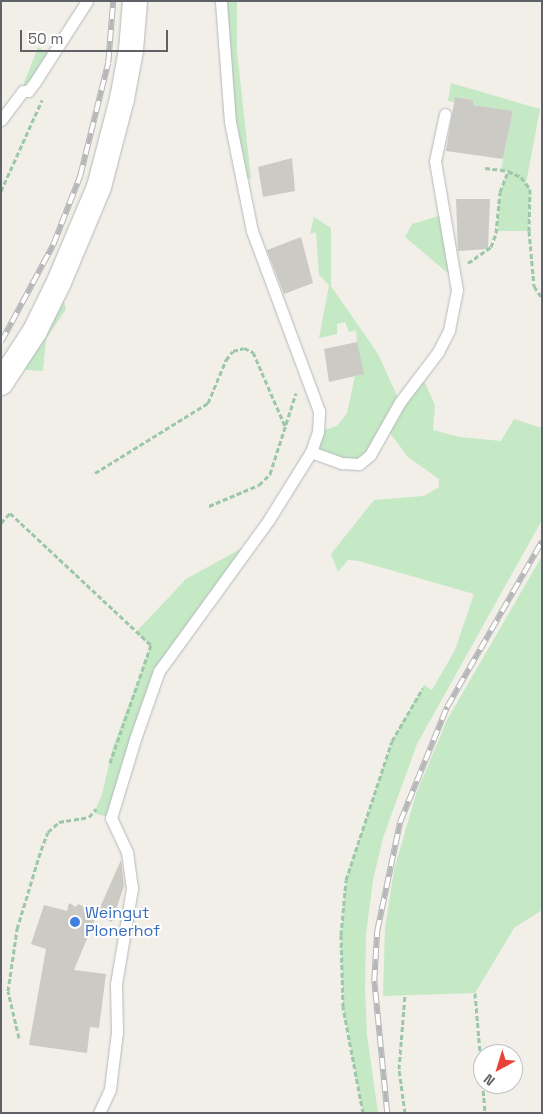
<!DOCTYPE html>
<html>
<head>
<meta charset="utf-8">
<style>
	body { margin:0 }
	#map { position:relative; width:543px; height:1114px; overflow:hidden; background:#f1efe8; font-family:"Space Grotesk",sans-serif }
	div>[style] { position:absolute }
	.green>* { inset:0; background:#c5e8c5 }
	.building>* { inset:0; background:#cccac5 }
	.path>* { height:3px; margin-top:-1.5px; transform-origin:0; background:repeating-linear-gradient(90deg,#9cc7a9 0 5px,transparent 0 7.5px) }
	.roads { filter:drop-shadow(0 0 1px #b5b8bc) drop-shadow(0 0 1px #b5b8bc) }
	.service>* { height:11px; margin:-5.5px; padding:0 5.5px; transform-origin:5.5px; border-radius:5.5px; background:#fff }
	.minor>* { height:24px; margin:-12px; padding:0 12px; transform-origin:12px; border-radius:12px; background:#fff }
	.rail>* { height:5.5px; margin-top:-2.75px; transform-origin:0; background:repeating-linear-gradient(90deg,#fff 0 11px,#b6b7b8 0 22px); box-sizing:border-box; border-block:1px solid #b6b7b8 }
	.dots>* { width:14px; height:14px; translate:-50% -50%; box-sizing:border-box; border:2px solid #fff; border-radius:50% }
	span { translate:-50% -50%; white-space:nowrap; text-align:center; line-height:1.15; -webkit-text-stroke:4px #fff; paint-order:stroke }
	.shop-label { font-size:16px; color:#366cbe }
	.left { translate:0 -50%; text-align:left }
	.frame { position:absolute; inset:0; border:2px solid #5f6368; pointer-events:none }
	.north { position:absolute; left:473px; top:1044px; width:50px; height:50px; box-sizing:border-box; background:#fff; border:1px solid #bfc1c3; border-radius:50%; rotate:219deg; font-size:14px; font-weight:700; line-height:20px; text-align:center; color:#5f6368 }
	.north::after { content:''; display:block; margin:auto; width:18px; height:22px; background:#ea4335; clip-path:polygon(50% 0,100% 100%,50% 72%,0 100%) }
	.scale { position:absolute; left:20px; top:30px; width:148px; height:22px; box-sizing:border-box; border:2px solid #5f6368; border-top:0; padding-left:6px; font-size:15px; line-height:18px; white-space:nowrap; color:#5f6368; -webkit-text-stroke:4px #fff; paint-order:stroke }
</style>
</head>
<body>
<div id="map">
	<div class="green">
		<i style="clip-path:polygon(221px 1px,237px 1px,237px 51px,251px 179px,240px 176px)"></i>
		<i style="clip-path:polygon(38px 47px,52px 56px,23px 91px,24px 83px)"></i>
		<i style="clip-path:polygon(451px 83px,540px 109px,526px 183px,530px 189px,529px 231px,497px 231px,500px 192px,508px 171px,501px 170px,513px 111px,473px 105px,473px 100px,456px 97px,454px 102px,448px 101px)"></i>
		<i style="clip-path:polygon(446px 214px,456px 280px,405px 237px,412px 224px)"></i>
		<i style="clip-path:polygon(314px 217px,331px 228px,331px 286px,378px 354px,400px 402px,421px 374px,435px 405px,433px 430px,459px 437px,501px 441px,514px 419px,542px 428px,542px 520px,417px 744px,383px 838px,373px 880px,366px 935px,365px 989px,367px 1035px,378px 1113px,363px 1113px,343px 1007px,341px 935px,346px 880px,392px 741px,424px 685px,432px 690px,455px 650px,474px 594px,359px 561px,348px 560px,338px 572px,331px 554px,374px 500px,424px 496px,439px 487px,439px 479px,408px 457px,387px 429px,359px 464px,311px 452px,318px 432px,337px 426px,347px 413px,355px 376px,357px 342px,356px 330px,349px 332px,345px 322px,337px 324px,337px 334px,319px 338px,329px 285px,319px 275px,316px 232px,310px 234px)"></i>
		<i style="clip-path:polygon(59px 282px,66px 309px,46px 339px,43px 371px,12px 369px)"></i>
		<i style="clip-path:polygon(253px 542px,172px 651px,111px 818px,94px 813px,102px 795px,113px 747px,151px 645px,136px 632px,186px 579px)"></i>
		<i style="clip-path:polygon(542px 556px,542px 910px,514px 928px,475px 993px,383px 996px,385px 929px,394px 870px,416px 794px,447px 720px)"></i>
	</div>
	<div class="building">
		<i style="clip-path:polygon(455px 97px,473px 100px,473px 105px,513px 111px,503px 159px,446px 151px)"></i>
		<i style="clip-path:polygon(292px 158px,295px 191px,263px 197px,258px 167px)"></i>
		<i style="clip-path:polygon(456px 199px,490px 199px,488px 249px,458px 251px)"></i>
		<i style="clip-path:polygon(301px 237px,313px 283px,284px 294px,267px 250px)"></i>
		<i style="clip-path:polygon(357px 342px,364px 374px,329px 382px,324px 349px)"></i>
		<i style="clip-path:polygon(121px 860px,124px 886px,112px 922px,97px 915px,74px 970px,106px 974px,99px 1028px,90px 1027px,87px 1053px,29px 1045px,46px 949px,31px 944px,44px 905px,67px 911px,69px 903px,76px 907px,78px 904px,98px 912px)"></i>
	</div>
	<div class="path">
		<i style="left:485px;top:168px;width:23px;rotate:7deg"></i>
		<i style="left:508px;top:171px;width:14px;rotate:25deg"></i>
		<i style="left:521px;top:177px;width:15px;rotate:53deg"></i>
		<i style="left:530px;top:189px;width:42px;rotate:91.4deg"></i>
		<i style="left:529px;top:231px;width:55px;rotate:84.8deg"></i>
		<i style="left:534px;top:286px;width:14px;rotate:56deg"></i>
		<i style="left:1px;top:191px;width:100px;rotate:-65.7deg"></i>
		<i style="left:468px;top:263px;width:28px;rotate:-35deg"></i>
		<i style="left:491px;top:247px;width:15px;rotate:-70deg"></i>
		<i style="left:496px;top:233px;width:41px;rotate:-84.4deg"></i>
		<i style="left:500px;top:192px;width:22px;rotate:-69deg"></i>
		<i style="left:95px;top:473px;width:133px;rotate:-31.8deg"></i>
		<i style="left:208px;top:403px;width:47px;rotate:-67.3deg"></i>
		<i style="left:226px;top:360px;width:11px;rotate:-52deg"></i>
		<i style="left:233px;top:351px;width:11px;rotate:-15deg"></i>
		<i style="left:244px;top:348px;width:10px;rotate:24deg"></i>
		<i style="left:253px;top:352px;width:81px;rotate:66.6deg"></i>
		<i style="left:209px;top:506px;width:54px;rotate:-22.8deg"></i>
		<i style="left:259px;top:485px;width:16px;rotate:-45deg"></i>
		<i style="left:270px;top:474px;width:85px;rotate:-72.2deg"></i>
		<i style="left:1px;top:523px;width:13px;rotate:-48deg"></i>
		<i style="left:10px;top:513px;width:193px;rotate:43.1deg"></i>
		<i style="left:151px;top:645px;width:125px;rotate:109.2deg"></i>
		<i style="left:475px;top:993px;width:120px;rotate:85.2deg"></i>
		<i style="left:19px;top:1038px;width:48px;rotate:-103.2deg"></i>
		<i style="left:8px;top:991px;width:63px;rotate:-81.7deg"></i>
		<i style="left:17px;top:929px;width:83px;rotate:-73.1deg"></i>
		<i style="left:41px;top:850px;width:19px;rotate:-69deg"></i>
		<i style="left:48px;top:832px;width:15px;rotate:-42deg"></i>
		<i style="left:59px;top:822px;width:30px;rotate:-9deg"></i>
		<i style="left:89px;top:817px;width:11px;rotate:-49deg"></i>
		<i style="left:363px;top:1113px;width:108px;rotate:-100.7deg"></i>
		<i style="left:343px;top:1007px;width:72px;rotate:-91.6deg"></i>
		<i style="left:341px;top:935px;width:55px;rotate:-84.8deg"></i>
		<i style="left:346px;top:880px;width:146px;rotate:-71.7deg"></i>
		<i style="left:392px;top:741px;width:61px;rotate:-59.7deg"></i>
		<i style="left:405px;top:1113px;width:44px;rotate:-97.8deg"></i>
		<i style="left:399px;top:1069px;width:74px;rotate:-85.4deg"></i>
	</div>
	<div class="roads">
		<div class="service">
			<i style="left:1px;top:120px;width:36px;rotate:-53deg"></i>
			<i style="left:23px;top:91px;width:5px"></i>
			<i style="left:28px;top:91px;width:11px;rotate:-52deg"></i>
			<i style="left:35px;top:82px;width:96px;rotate:-57.3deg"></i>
			<i style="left:311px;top:452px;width:33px;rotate:20deg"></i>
			<i style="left:342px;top:463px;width:17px;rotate:3deg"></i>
			<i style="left:359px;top:464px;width:14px;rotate:-39deg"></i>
			<i style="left:370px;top:455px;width:61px;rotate:-60.5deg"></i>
			<i style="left:400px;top:402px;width:63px;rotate:-52.8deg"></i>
			<i style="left:438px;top:352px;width:25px;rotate:-63deg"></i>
			<i style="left:449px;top:330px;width:41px;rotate:-78.7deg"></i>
			<i style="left:457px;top:290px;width:131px;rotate:-99.7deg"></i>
			<i style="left:435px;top:161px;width:48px;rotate:-78deg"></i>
			<i style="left:99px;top:1113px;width:26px;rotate:-65deg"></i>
			<i style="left:110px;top:1089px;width:57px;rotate:-83deg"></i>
			<i style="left:117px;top:1032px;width:48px;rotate:-91.2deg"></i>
			<i style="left:116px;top:984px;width:97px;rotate:-80.5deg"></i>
			<i style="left:132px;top:888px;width:36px;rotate:-98deg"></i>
			<i style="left:127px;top:852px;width:38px;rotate:-115deg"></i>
			<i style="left:111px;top:818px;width:83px;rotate:-73.1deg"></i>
			<i style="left:135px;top:739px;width:72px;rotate:-70.6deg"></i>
			<i style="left:159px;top:671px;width:185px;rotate:-54deg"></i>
			<i style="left:268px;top:521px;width:81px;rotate:-58.1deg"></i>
			<i style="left:311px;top:452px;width:21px;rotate:-71deg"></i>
			<i style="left:318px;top:432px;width:21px;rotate:-87deg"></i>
			<i style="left:319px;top:411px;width:192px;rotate:-110.4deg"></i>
			<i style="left:252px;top:231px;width:111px;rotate:-101.4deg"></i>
			<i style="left:230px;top:122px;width:121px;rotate:-94.3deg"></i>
		</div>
		<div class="minor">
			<i style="left:1px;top:383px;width:62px;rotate:-56.8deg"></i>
			<i style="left:35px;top:331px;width:55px;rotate:-63.9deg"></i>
			<i style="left:59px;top:282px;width:103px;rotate:-67.2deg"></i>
			<i style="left:99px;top:187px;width:91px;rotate:-75.4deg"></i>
			<i style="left:122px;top:99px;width:50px;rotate:-79.6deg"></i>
			<i style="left:131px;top:50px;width:49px;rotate:-85.3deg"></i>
		</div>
	</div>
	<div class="rail">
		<i style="left:1px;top:342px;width:110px;rotate:-61.8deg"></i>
		<i style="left:53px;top:245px;width:74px;rotate:-68.6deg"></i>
		<i style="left:80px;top:176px;width:116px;rotate:-76.1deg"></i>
		<i style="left:108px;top:63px;width:62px;rotate:-85.4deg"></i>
		<i style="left:387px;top:1113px;width:133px;rotate:-95.6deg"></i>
		<i style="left:374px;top:981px;width:50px;rotate:-86.6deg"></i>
		<i style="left:377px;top:931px;width:111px;rotate:-78.1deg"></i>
		<i style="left:400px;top:822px;width:124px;rotate:-67.8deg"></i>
		<i style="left:447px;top:707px;width:191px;rotate:-60.2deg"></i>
	</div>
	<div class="dots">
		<i style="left:75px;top:922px;background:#3f7fe0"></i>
	</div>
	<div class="shop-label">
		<span class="left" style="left:85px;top:922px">Weingut<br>Plonerhof</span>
	</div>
	<div class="frame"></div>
	<div class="north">N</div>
	<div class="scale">50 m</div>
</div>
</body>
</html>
